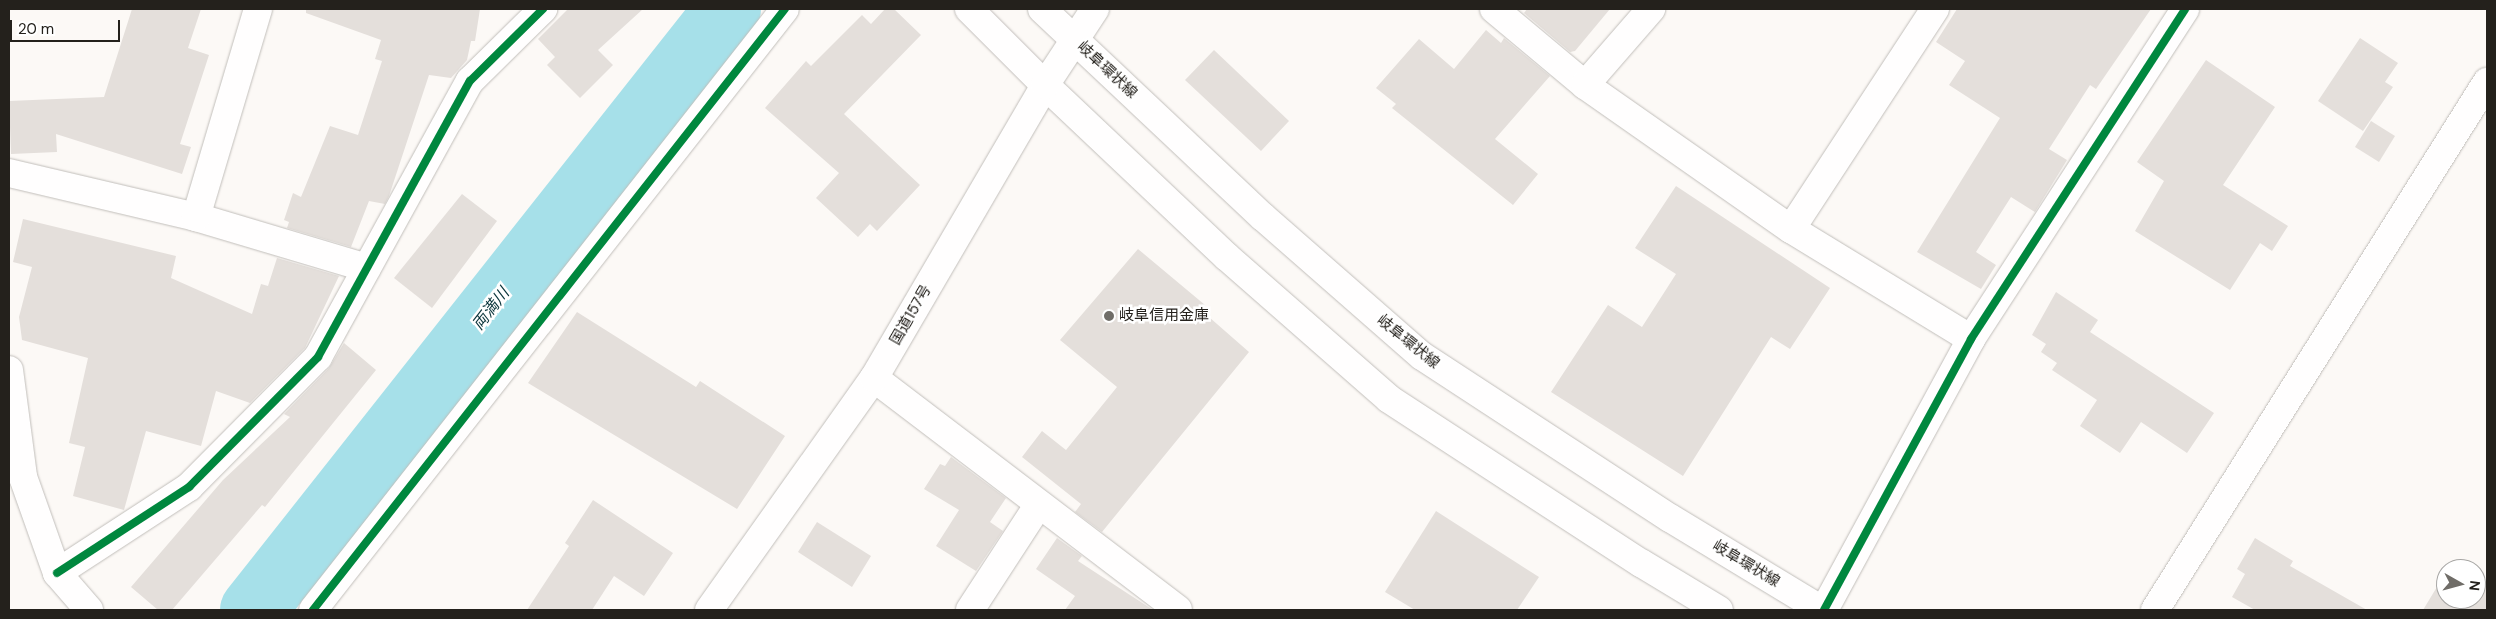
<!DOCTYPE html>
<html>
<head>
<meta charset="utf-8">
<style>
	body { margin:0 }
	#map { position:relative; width:2496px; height:619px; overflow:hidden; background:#fcf9f6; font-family:"DM Sans","Noto Sans JP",sans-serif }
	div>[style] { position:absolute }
	.river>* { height:66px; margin:-33px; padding:0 33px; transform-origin:33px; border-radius:33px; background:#a6e0e9 }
	.building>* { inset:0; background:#e4dfdb }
	.roads { filter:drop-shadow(0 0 1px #c1beba) drop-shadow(0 0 1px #c1beba) }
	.street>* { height:28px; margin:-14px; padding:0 14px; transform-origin:14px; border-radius:14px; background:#fffefe }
	.secondary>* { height:28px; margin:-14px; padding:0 14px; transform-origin:14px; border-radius:14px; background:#fffefe }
	.primary>* { height:28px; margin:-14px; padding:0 14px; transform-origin:14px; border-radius:14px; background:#fffefe }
	.highway>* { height:28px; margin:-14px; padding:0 14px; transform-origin:14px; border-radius:14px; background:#fffefe }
	.cycleway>* { height:8px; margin:-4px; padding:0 4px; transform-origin:4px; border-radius:4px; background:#00873e }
	.dots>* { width:14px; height:14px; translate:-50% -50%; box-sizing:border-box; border:2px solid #fff; border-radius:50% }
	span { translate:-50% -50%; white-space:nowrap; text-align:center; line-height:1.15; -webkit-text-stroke:5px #fff; paint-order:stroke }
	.street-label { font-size:15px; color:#24211c }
	.poi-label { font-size:15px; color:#24211c }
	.left { translate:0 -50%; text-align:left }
	.water-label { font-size:16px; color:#09343a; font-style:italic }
	.frame { position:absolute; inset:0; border:10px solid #24211c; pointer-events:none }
	.north { position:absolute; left:2436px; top:559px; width:50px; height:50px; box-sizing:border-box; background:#fff; border:1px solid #a7a6a4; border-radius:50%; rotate:97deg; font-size:14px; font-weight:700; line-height:20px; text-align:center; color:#24211c }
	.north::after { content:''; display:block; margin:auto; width:18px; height:22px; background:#706d68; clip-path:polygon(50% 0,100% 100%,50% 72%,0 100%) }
	.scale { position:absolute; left:10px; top:20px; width:110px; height:22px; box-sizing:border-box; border:2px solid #24211c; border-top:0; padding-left:6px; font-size:15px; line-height:18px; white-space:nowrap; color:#24211c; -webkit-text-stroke:4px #fff; paint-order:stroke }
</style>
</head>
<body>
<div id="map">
	<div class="river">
		<i style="left:253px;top:610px;width:766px;rotate:-51.68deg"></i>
	</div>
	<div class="building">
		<i style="clip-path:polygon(132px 9px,201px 9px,188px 48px,209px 55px,180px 144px,191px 147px,182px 174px,56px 134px,57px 152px,11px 154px,9px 101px,104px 97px)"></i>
		<i style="clip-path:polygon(306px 9px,480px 9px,475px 41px,471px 41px,467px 60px,451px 78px,429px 75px,389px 196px,385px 204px,369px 201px,351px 247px,287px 228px,289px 222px,284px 220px,293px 193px,301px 197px,330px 126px,358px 135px,382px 61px,375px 59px,381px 40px,306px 13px)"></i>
		<i style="clip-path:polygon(568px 9px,643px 9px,598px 50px,613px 65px,580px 98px,547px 65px,555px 57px,538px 39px)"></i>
		<i style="clip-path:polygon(885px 9px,894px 9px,921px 35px,844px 114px,920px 185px,877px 231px,870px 224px,858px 237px,816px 198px,839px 173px,765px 108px,806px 61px,811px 66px,862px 15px,871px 24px)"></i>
		<i style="clip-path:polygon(1527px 9px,1610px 9px,1575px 51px,1570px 52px,1524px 13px)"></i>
		<i style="clip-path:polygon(1957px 9px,2151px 9px,2096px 89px,2090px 85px,2049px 149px,2067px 160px,2035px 212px,2011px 197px,1976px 252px,1996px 265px,1981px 289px,1917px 252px,2000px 118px,1949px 85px,1965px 61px,1936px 42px)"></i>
		<i style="clip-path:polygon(1486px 30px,1501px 43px,1504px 38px,1550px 76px,1495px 139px,1538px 174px,1513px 205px,1392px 108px,1396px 104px,1376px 88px,1419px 39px,1454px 69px)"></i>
		<i style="clip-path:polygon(2360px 38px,2398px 63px,2385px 82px,2393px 87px,2363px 131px,2318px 101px)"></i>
		<i style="clip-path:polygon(1214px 50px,1289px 121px,1261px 151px,1185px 80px)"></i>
		<i style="clip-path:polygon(2206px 60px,2275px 107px,2223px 185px,2288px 226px,2272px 251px,2260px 243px,2230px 290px,2135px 231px,2164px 181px,2137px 162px)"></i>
		<i style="clip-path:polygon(2371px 121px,2395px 136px,2379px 162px,2355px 147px)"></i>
		<i style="clip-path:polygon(1676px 186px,1830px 288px,1790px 349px,1771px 337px,1683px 476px,1551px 392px,1608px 305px,1642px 327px,1676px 274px,1635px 248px)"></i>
		<i style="clip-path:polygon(462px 194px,497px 221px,432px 308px,394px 278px)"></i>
		<i style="clip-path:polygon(23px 219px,176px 256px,171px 278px,252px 314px,261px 284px,268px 286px,277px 258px,339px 276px,305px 348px,250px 403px,216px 391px,201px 446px,146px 431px,124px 510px,73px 496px,85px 447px,69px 443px,88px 358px,22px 340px,19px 317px,32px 267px,13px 262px)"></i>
		<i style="clip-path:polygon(1138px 249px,1205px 305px,1201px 310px,1249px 352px,1102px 532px,1075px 512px,1081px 504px,1022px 457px,1042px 431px,1066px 450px,1117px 387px,1060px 340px)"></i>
		<i style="clip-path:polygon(2056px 292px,2098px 320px,2090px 332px,2214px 413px,2187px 453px,2141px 422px,2120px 453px,2080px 426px,2097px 400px,2052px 370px,2057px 363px,2041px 352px,2046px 344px,2032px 335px)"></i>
		<i style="clip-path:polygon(577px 312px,696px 387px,700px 381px,785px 436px,737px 509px,528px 383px)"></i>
		<i style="clip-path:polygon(344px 343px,376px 370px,265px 507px,262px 505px,172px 610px,158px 610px,131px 587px,223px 480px,290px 417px,284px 414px,329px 368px)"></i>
		<i style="clip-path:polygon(951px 457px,1006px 498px,990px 522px,1003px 531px,976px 571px,936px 546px,959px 510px,924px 489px,940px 464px,945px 466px)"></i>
		<i style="clip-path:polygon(593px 500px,673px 553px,644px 596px,614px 576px,592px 610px,527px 610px,569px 546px,565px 543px)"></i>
		<i style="clip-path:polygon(1436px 511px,1539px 577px,1517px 610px,1415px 610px,1385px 592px)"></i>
		<i style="clip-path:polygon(817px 522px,871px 556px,852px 587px,798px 552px)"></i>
		<i style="clip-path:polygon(1057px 538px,1082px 556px,1078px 561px,1153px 610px,1065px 610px,1075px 596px,1036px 569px)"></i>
		<i style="clip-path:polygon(2255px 538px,2293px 561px,2290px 566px,2367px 610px,2255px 610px,2232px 597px,2245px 574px,2237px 569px)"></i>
		<i style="clip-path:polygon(2446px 572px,2446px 599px,2476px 599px,2476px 580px,2487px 587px,2487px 610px,2423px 610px)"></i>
	</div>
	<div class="roads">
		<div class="street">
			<i style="left:1494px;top:9px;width:119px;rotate:39.9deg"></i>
			<i style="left:1585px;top:85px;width:251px;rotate:35deg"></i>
			<i style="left:1791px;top:229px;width:211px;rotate:31.4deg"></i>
			<i style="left:1585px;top:85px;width:101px;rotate:-49deg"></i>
			<i style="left:9px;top:173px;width:192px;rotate:13.2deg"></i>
			<i style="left:196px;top:217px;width:178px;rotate:16.6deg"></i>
			<i style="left:196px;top:217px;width:217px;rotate:-73.4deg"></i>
			<i style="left:1791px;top:229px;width:263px;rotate:-56.8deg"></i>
			<i style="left:9px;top:370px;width:108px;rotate:82.5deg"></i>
			<i style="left:23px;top:477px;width:102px;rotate:70.5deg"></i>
			<i style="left:57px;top:573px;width:49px;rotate:49.1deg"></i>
			<i style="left:874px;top:378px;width:382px;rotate:37.3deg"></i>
			<i style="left:57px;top:573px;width:158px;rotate:-33.1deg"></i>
			<i style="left:189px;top:487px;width:183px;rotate:-45.2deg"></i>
			<i style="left:318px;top:357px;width:315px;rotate:-61.2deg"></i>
			<i style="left:470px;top:81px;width:103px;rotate:-44.6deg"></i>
			<i style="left:313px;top:610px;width:764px;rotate:-51.86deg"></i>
			<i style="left:970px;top:610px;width:126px;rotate:-56.9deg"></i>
			<i style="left:1824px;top:610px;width:308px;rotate:-61.5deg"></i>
			<i style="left:1971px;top:339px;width:393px;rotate:-57deg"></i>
		</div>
		<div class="secondary">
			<i style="left:2155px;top:610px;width:624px;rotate:-57.84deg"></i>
		</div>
		<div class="primary">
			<i style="left:969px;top:9px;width:107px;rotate:45deg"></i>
			<i style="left:1045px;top:85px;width:250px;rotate:43.4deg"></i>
			<i style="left:1227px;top:257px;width:215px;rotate:41.2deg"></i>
			<i style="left:1389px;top:399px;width:301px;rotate:33.1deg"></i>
			<i style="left:1641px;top:563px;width:91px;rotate:31.1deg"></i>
			<i style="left:1042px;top:9px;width:303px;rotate:43.3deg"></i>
			<i style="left:1263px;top:217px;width:211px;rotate:41.2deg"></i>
			<i style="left:1422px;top:356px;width:296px;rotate:33.2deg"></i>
			<i style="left:1670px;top:518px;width:178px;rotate:31.2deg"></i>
		</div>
		<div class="highway">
			<i style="left:709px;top:610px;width:285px;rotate:-54.6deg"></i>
			<i style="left:874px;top:378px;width:339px;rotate:-59.7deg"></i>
			<i style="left:1045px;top:85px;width:91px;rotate:-56.7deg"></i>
		</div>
	</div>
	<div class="cycleway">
		<i style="left:57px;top:573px;width:158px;rotate:-33.1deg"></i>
		<i style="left:189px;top:487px;width:183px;rotate:-45.2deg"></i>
		<i style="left:318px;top:357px;width:315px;rotate:-61.2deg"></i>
		<i style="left:470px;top:81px;width:103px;rotate:-44.6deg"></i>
		<i style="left:313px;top:610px;width:764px;rotate:-51.86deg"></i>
		<i style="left:1824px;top:610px;width:308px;rotate:-61.5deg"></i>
		<i style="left:1971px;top:339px;width:393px;rotate:-57deg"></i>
	</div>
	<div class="dots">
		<i style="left:1109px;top:316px;background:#706d68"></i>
	</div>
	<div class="street-label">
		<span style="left:1107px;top:70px;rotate:43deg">岐阜環状線</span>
		<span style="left:911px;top:315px;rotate:-60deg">国道157号</span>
		<span style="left:1408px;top:342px;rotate:39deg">岐阜環状線</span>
		<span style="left:1746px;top:564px;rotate:31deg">岐阜環状線</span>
	</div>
	<div class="poi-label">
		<span class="left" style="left:1119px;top:316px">岐阜信用金庫</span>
	</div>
	<div class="water-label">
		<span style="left:491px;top:309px;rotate:-52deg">両満川</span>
	</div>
	<div class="frame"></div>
	<div class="north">N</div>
	<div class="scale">20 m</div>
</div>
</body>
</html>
